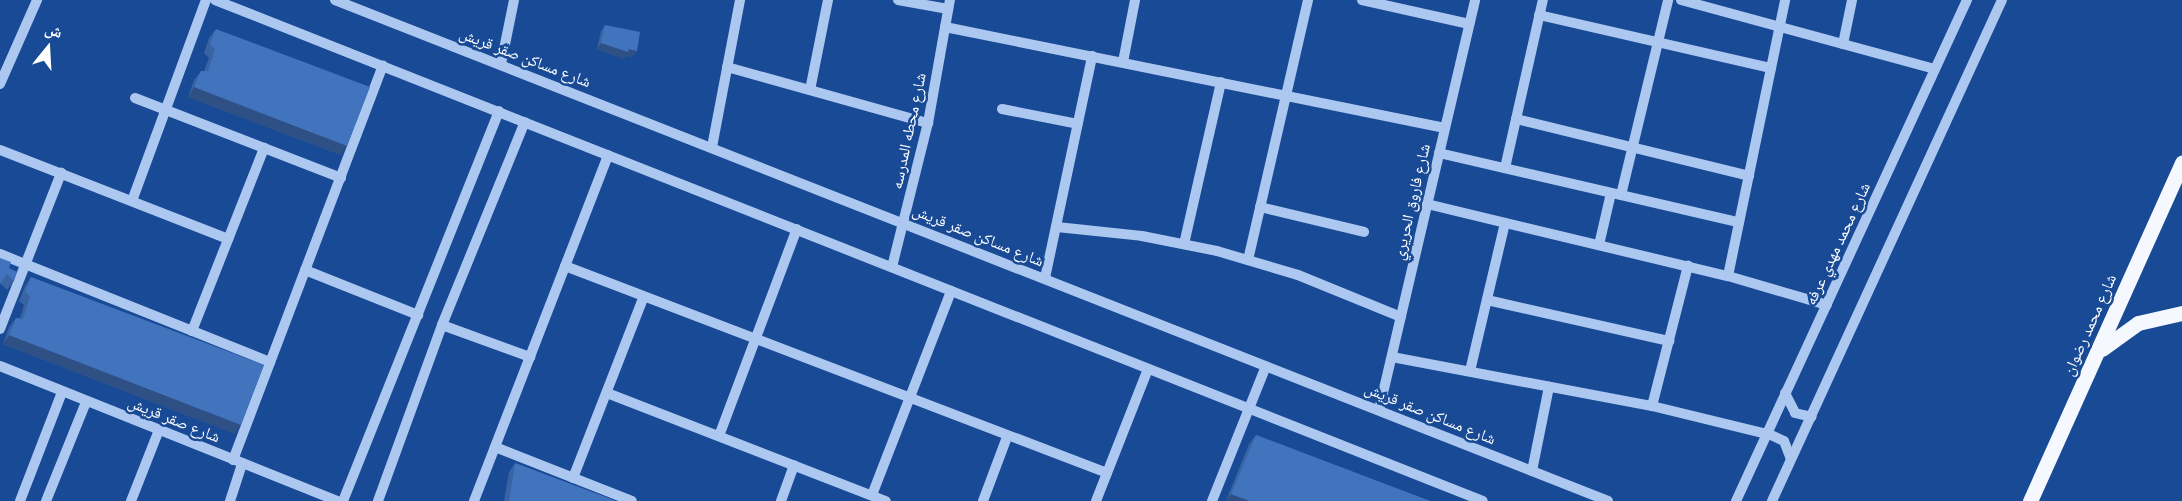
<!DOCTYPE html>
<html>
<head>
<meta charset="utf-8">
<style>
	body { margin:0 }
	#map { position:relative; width:2182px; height:501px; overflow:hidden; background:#194a96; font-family:"Roboto Condensed","Noto Naskh Arabic",sans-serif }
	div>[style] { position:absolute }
	.minor>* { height:10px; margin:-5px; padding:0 5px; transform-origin:5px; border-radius:5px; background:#acc8f0 }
	.major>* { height:15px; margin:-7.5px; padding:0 7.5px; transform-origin:7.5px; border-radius:7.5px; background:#f5f8ff }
	.wall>* { inset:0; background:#3963a3 }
	.shaded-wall>* { inset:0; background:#2e5084 }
	.building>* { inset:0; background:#4273bd }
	span { translate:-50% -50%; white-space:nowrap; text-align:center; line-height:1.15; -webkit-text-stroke:5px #194a96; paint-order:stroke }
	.street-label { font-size:16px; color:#fff }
	.north { position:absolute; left:18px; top:18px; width:60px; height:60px; -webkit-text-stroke:4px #194a96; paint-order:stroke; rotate:18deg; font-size:16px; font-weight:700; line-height:24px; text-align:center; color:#fff }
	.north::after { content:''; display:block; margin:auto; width:21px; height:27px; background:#fff; clip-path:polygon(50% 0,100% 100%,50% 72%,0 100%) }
</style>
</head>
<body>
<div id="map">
	<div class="minor">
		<i style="left:215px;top:0;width:1363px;rotate:21.56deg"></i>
		<i style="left:335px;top:0;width:1368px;rotate:21.48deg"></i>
		<i style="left:898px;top:0;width:51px;rotate:10.2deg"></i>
		<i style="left:1362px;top:0;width:110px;rotate:12.6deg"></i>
		<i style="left:1681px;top:0;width:263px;rotate:15.2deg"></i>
		<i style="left:1539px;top:15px;width:238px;rotate:12.9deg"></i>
		<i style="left:945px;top:27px;width:510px;rotate:11.42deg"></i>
		<i style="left:1843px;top:44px;width:45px;rotate:-78.4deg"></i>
		<i style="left:1123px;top:62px;width:63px;rotate:-79deg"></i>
		<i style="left:501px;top:64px;width:65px;rotate:-78.5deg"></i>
		<i style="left:727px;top:67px;width:209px;rotate:15.6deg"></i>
		<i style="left:0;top:84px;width:92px;rotate:-66.2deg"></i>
		<i style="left:810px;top:90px;width:92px;rotate:-78.7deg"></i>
		<i style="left:135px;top:98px;width:221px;rotate:21.2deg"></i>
		<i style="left:1002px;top:109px;width:77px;rotate:11.2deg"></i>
		<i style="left:1516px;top:119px;width:240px;rotate:13.7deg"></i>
		<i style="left:712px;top:147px;width:150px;rotate:-79.2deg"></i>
		<i style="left:0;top:150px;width:245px;rotate:21.3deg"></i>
		<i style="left:1439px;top:153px;width:308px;rotate:13deg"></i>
		<i style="left:1505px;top:168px;width:172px;rotate:-77.3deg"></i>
		<i style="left:1621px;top:195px;width:201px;rotate:-76.4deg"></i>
		<i style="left:132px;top:201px;width:214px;rotate:-69.8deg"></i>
		<i style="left:1427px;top:204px;width:309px;rotate:13.5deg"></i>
		<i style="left:1728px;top:276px;width:103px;rotate:16.3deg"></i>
		<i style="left:1260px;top:207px;width:107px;rotate:13.5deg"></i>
		<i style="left:1057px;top:227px;width:85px;rotate:6deg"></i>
		<i style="left:1142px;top:236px;width:76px;rotate:11.3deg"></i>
		<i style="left:1217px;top:251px;width:84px;rotate:16.5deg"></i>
		<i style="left:1298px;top:275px;width:111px;rotate:22.2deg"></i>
		<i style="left:1184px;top:244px;width:166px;rotate:-77.1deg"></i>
		<i style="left:1599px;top:245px;width:53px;rotate:-77deg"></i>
		<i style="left:0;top:254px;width:291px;rotate:21.8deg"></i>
		<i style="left:1248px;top:260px;width:267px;rotate:-77deg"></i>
		<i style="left:565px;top:266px;width:580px;rotate:20.9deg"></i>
		<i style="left:892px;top:267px;width:148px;rotate:-76deg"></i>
		<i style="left:928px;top:123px;width:125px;rotate:-79.9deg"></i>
		<i style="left:305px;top:270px;width:122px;rotate:21.7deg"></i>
		<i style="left:1728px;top:276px;width:282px;rotate:-78.3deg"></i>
		<i style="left:1045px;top:278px;width:227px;rotate:-78deg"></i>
		<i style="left:1487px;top:300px;width:187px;rotate:12.7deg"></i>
		<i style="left:442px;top:325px;width:94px;rotate:20deg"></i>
		<i style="left:0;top:329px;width:168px;rotate:-68.6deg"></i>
		<i style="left:192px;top:331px;width:197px;rotate:-68.5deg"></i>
		<i style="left:1392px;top:357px;width:265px;rotate:10.7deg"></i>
		<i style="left:1652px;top:406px;width:122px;rotate:13.7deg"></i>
		<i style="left:1771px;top:435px;width:14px;rotate:25deg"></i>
		<i style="left:1784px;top:441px;width:19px;rotate:69deg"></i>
		<i style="left:0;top:366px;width:363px;rotate:21.8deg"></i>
		<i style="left:1470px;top:371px;width:152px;rotate:-76.7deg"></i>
		<i style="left:607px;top:393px;width:299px;rotate:21.2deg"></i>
		<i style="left:1785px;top:393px;width:22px;rotate:63deg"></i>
		<i style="left:1795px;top:413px;width:17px;rotate:13deg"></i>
		<i style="left:1652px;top:406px;width:145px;rotate:-75.6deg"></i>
		<i style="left:1379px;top:410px;width:421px;rotate:-76.8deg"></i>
		<i style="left:719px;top:436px;width:221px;rotate:-69.4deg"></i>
		<i style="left:495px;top:447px;width:147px;rotate:21.5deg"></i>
		<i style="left:233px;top:460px;width:422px;rotate:-69.2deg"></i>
		<i style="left:1532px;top:471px;width:86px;rotate:-78.6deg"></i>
		<i style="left:573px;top:478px;width:195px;rotate:-68.7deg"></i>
		<i style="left:872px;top:495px;width:219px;rotate:-68.8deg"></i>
		<i style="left:20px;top:501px;width:117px;rotate:-68.9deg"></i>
		<i style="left:46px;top:501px;width:107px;rotate:-68deg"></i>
		<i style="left:131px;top:501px;width:76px;rotate:-68.5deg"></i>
		<i style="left:230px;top:501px;width:40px;rotate:-72deg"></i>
		<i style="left:343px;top:501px;width:420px;rotate:-68.2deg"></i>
		<i style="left:378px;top:501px;width:187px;rotate:-70deg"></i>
		<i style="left:442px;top:325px;width:219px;rotate:-67.8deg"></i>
		<i style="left:474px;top:501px;width:371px;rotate:-68.8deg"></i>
		<i style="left:781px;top:501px;width:38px;rotate:-70deg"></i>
		<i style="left:983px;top:501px;width:68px;rotate:-69.4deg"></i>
		<i style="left:1096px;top:501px;width:142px;rotate:-68.5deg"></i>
		<i style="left:1212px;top:501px;width:145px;rotate:-68.2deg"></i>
		<i style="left:1736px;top:501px;width:552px;rotate:-65.25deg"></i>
		<i style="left:1772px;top:501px;width:551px;rotate:-65.34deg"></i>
	</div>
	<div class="major">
		<i style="left:2102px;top:349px;width:44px;rotate:-35.8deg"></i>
		<i style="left:2138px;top:323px;width:45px;rotate:-12.8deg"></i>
		<i style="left:2030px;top:501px;width:371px;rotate:-65.8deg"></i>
	</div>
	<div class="wall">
		<i style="clip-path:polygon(605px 25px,637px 51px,632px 57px,626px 56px,624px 59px,597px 49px,601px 31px)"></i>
		<i style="clip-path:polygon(216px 29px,341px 155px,188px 97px,194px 80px,201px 71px,204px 71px,209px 58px,204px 53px,209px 38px)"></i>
		<i style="clip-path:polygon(9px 268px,14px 281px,7px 290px,0 283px)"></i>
		<i style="clip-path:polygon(31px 277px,235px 434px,3px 344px,9px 327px,16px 318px,20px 318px,24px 305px,19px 301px,25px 286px)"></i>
		<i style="clip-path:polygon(1256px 435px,1430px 501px,1226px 501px,1249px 444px)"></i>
		<i style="clip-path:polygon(515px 463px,616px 501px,504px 501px,509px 472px)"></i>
	</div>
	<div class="shaded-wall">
		<i style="clip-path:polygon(601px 43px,629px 49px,637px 51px,632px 57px,626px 56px,624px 59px,597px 49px)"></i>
		<i style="clip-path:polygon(194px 87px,347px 146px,341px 155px,188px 97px)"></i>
		<i style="clip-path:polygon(9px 335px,241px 425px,235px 434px,3px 344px)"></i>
		<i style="clip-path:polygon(1231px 494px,1250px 501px,1226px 501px)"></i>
	</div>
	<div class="building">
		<i style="clip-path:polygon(605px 25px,640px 32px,637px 51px,629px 49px,628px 52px,601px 43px)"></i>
		<i style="clip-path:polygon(216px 29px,370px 87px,347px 146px,194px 87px,201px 71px,208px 71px,215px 49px,210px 44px)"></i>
		<i style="clip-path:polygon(0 258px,11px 262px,9px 268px,17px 272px,14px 281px,7px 274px,0 284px)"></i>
		<i style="clip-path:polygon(31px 277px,264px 365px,241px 425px,9px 335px,16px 318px,23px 319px,30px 296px,25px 292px)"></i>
		<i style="clip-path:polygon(1256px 435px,1430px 501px,1250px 501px,1231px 494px)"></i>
		<i style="clip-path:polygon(515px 463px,616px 501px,509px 501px)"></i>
	</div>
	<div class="street-label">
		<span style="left:525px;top:58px;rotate:21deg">شارع مساكن صقر قريش</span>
		<span style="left:909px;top:131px;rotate:-78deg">شارع محطه المدرسه</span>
		<span style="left:1412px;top:202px;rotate:-77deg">شارع فاروق الحريري</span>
		<span style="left:978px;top:236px;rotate:22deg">شارع مساكن صقر قريش</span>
		<span style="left:1838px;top:244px;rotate:-65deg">شارع محمد مهدي عرفه</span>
		<span style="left:2090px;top:325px;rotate:-66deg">شارع محمد رضوان</span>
		<span style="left:1430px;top:414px;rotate:22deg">شارع مساكن صقر قريش</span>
		<span style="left:174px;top:420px;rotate:22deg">شارع صقر قريش</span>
	</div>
	<div class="north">ش</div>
</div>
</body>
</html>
